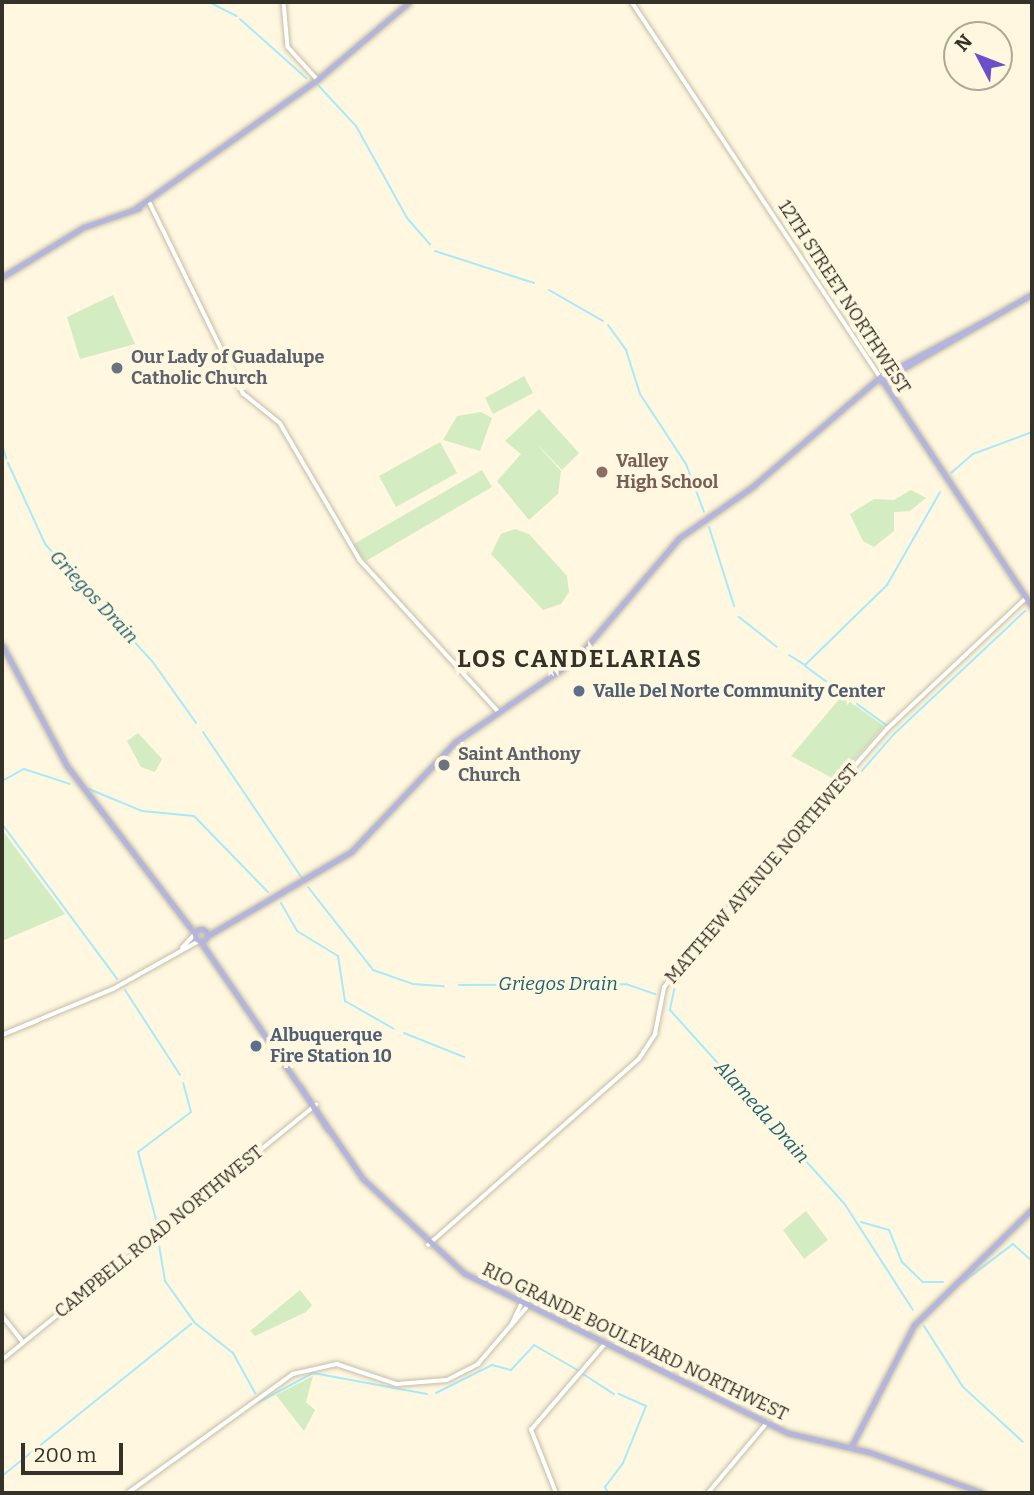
<!DOCTYPE html>
<html>
<head>
<meta charset="utf-8">
<style>
	body { margin:0 }
	#map { position:relative; width:1034px; height:1495px; overflow:hidden; background:#fff7df; font-family:Bitter,serif }
	div>[style] { position:absolute }
	.green>* { inset:0; background:#d4ecc2 }
	.stream>* { height:2px; margin:-1px; padding:0 1px; transform-origin:1px; border-radius:1px; background:#a6eafc }
	.roads { filter:drop-shadow(0 0 2px #c4bda6) drop-shadow(0 0 2px #c4bda6) }
	.minor>* { height:3.5px; margin:-1.75px; padding:0 1.75px; transform-origin:1.75px; border-radius:1.75px; background:#fff }
	.major>* { height:5px; margin:-2.5px; padding:0 2.5px; transform-origin:2.5px; border-radius:2.5px; background:#b4b5df }
	.major>.ring { margin:-2.5px; padding:0; box-sizing:content-box; background:none; border:5px solid #b4b5df; border-radius:50% }
	.dots>* { width:19px; height:19px; translate:-50% -50%; box-sizing:border-box; border:4px solid #fff7df; border-radius:50% }
	span { translate:-50% -50%; white-space:nowrap; text-align:center; line-height:1.15; -webkit-text-stroke:7px #fff7df; paint-order:stroke }
	.street-label { font-size:18px; color:#353229 }
	.worship-label { font-size:18px; color:#5b616d; font-weight:700 }
	.left { translate:0 -50%; text-align:left }
	.education-label { font-size:18px; color:#785e54; font-weight:700 }
	.service-label { font-size:18px; color:#4e5e75; font-weight:700 }
	.water-label { font-size:19px; color:#1b6172; font-style:italic }
	.district-label { font-size:24px; color:#353229; font-weight:700; letter-spacing:2px }
	.frame { position:absolute; inset:0; border:4px solid #353229; pointer-events:none }
	.north { position:absolute; left:943px; top:21px; width:70px; height:70px; box-sizing:border-box; background:#fff7df; border:2px solid #aea896; border-radius:50%; rotate:312deg; font-size:19px; font-weight:700; line-height:28px; text-align:center; color:#353229 }
	.north::after { content:''; display:block; margin:auto; width:24px; height:32px; background:#694fc8; clip-path:polygon(50% 0,100% 100%,50% 72%,0 100%) }
	.scale { position:absolute; left:21px; top:1443px; width:102px; height:32px; box-sizing:border-box; border:4px solid #353229; border-top:0; padding-left:9px; font-size:21px; line-height:24px; white-space:nowrap; color:#353229; -webkit-text-stroke:5px #fff7df; paint-order:stroke }
</style>
</head>
<body>
<div id="map">
	<div class="green">
		<i style="clip-path:polygon(113px 295px,135px 344px,80px 359px,67px 317px)"></i>
		<i style="clip-path:polygon(524px 376px,533px 393px,493px 414px,485px 398px)"></i>
		<i style="clip-path:polygon(539px 409px,579px 453px,562px 470px,534px 441px,561px 471px,558px 494px,529px 520px,497px 481px,521px 454px,505px 441px)"></i>
		<i style="clip-path:polygon(481px 412px,492px 418px,480px 451px,443px 440px,457px 416px)"></i>
		<i style="clip-path:polygon(440px 442px,457px 473px,396px 507px,379px 476px)"></i>
		<i style="clip-path:polygon(482px 470px,492px 487px,366px 561px,352px 545px)"></i>
		<i style="clip-path:polygon(911px 490px,926px 498px,910px 511px,894px 512px,894px 531px,874px 547px,863px 541px,850px 514px,874px 499px,894px 500px)"></i>
		<i style="clip-path:polygon(515px 529px,529px 534px,567px 576px,569px 592px,561px 604px,543px 610px,491px 554px,501px 534px)"></i>
		<i style="clip-path:polygon(842px 696px,884px 726px,836px 780px,791px 756px)"></i>
		<i style="clip-path:polygon(138px 733px,162px 759px,155px 772px,141px 767px,127px 741px)"></i>
		<i style="clip-path:polygon(2px 830px,65px 914px,2px 941px)"></i>
		<i style="clip-path:polygon(806px 1211px,828px 1240px,804px 1259px,783px 1230px)"></i>
		<i style="clip-path:polygon(300px 1290px,312px 1305px,306px 1312px,255px 1336px,250px 1331px)"></i>
		<i style="clip-path:polygon(313px 1376px,306px 1402px,315px 1410px,304px 1431px,276px 1395px)"></i>
	</div>
	<div class="stream">
		<i style="left:209px;top:2px;width:31px;rotate:27deg"></i>
		<i style="left:240px;top:19px;width:89px;rotate:41.8deg"></i>
		<i style="left:318px;top:85px;width:56px;rotate:47.2deg"></i>
		<i style="left:356px;top:126px;width:105px;rotate:61deg"></i>
		<i style="left:407px;top:218px;width:35px;rotate:49deg"></i>
		<i style="left:435px;top:251px;width:104px;rotate:17.9deg"></i>
		<i style="left:549px;top:290px;width:62px;rotate:29.9deg"></i>
		<i style="left:608px;top:325px;width:31px;rotate:54deg"></i>
		<i style="left:626px;top:350px;width:46px;rotate:72.3deg"></i>
		<i style="left:640px;top:394px;width:84px;rotate:56.7deg"></i>
		<i style="left:686px;top:464px;width:51px;rotate:69.4deg"></i>
		<i style="left:2px;top:443px;width:16px;rotate:75deg"></i>
		<i style="left:8px;top:463px;width:89px;rotate:65.4deg"></i>
		<i style="left:45px;top:544px;width:159px;rotate:47.6deg"></i>
		<i style="left:152px;top:661px;width:76px;rotate:54.6deg"></i>
		<i style="left:951px;top:473px;width:29px;rotate:-41deg"></i>
		<i style="left:973px;top:454px;width:63px;rotate:-20.4deg"></i>
		<i style="left:709px;top:527px;width:83px;rotate:72.4deg"></i>
		<i style="left:739px;top:617px;width:48px;rotate:38.3deg"></i>
		<i style="left:789px;top:655px;width:19px;rotate:32deg"></i>
		<i style="left:805px;top:665px;width:115px;rotate:-44.3deg"></i>
		<i style="left:887px;top:585px;width:107px;rotate:-60.3deg"></i>
		<i style="left:805px;top:666px;width:100px;rotate:36.1deg"></i>
		<i style="left:203px;top:732px;width:176px;rotate:55.9deg"></i>
		<i style="left:2px;top:781px;width:25px;rotate:-29deg"></i>
		<i style="left:24px;top:769px;width:48px;rotate:18.1deg"></i>
		<i style="left:89px;top:789px;width:57px;rotate:22.5deg"></i>
		<i style="left:142px;top:811px;width:52px;rotate:5.5deg"></i>
		<i style="left:194px;top:816px;width:106px;rotate:45.8deg"></i>
		<i style="left:2px;top:824px;width:193px;rotate:53.4deg"></i>
		<i style="left:308px;top:887px;width:105px;rotate:51.9deg"></i>
		<i style="left:373px;top:970px;width:42px;rotate:19.3deg"></i>
		<i style="left:413px;top:984px;width:31px;rotate:4deg"></i>
		<i style="left:281px;top:903px;width:32px;rotate:60deg"></i>
		<i style="left:297px;top:931px;width:48px;rotate:31.4deg"></i>
		<i style="left:338px;top:956px;width:46px;rotate:81.2deg"></i>
		<i style="left:345px;top:1001px;width:56px;rotate:29.7deg"></i>
		<i style="left:740px;top:910px;width:234px;rotate:-48.8deg"></i>
		<i style="left:894px;top:734px;width:180px;rotate:-43.2deg"></i>
		<i style="left:731px;top:921px;width:81px;rotate:132.5deg"></i>
		<i style="left:676px;top:981px;width:30px;rotate:102deg"></i>
		<i style="left:670px;top:1010px;width:260px;rotate:48deg"></i>
		<i style="left:844px;top:1203px;width:127px;rotate:57.2deg"></i>
		<i style="left:459px;top:985px;width:167px;rotate:-0.3deg"></i>
		<i style="left:626px;top:984px;width:31px;rotate:19deg"></i>
		<i style="left:125px;top:990px;width:101px;rotate:57.1deg"></i>
		<i style="left:404px;top:1033px;width:65px;rotate:21.8deg"></i>
		<i style="left:861px;top:1222px;width:29px;rotate:16deg"></i>
		<i style="left:889px;top:1230px;width:35px;rotate:68deg"></i>
		<i style="left:902px;top:1262px;width:29px;rotate:44deg"></i>
		<i style="left:923px;top:1282px;width:20px"></i>
		<i style="left:158px;top:1227px;width:78px;rotate:-104.9deg"></i>
		<i style="left:138px;top:1152px;width:66px;rotate:-37deg"></i>
		<i style="left:191px;top:1112px;width:30px;rotate:-105deg"></i>
		<i style="left:158px;top:1239px;width:43px;rotate:80.5deg"></i>
		<i style="left:165px;top:1281px;width:52px;rotate:54.5deg"></i>
		<i style="left:195px;top:1323px;width:48px;rotate:38.3deg"></i>
		<i style="left:233px;top:1353px;width:46px;rotate:61.2deg"></i>
		<i style="left:963px;top:1282px;width:63px;rotate:-37.2deg"></i>
		<i style="left:1013px;top:1244px;width:25px;rotate:42deg"></i>
		<i style="left:924px;top:1326px;width:72px;rotate:57.4deg"></i>
		<i style="left:963px;top:1387px;width:81px;rotate:42.5deg"></i>
		<i style="left:583px;top:1374px;width:37px;rotate:33deg"></i>
		<i style="left:436px;top:1393px;width:63px;rotate:-26.6deg"></i>
		<i style="left:492px;top:1365px;width:20px;rotate:15deg"></i>
		<i style="left:511px;top:1370px;width:34px;rotate:-47deg"></i>
		<i style="left:534px;top:1345px;width:52px;rotate:30deg"></i>
		<i style="left:259px;top:1402px;width:61px;rotate:-28.2deg"></i>
		<i style="left:313px;top:1373px;width:116px;rotate:10.4deg"></i>
		<i style="left:1031px;top:1447px;width:1px;rotate:45deg"></i>
		<i style="left:2px;top:1476px;width:243px;rotate:-38.8deg"></i>
		<i style="left:608px;top:1493px;width:7px;rotate:-117deg"></i>
		<i style="left:605px;top:1487px;width:30px;rotate:-53deg"></i>
		<i style="left:623px;top:1463px;width:61px;rotate:-68deg"></i>
		<i style="left:646px;top:1406px;width:30px;rotate:-156deg"></i>
	</div>
	<div class="roads">
		<div class="minor">
			<i style="left:284px;top:2px;width:45px;rotate:84.9deg"></i>
			<i style="left:288px;top:47px;width:43px;rotate:47.8deg"></i>
			<i style="left:632px;top:2px;width:450px;rotate:56.5deg"></i>
			<i style="left:150px;top:203px;width:212px;rotate:63.9deg"></i>
			<i style="left:243px;top:393px;width:48px;rotate:39deg"></i>
			<i style="left:280px;top:423px;width:159px;rotate:59.7deg"></i>
			<i style="left:360px;top:560px;width:205px;rotate:47.6deg"></i>
			<i style="left:182px;top:948px;width:19px;rotate:-47deg"></i>
			<i style="left:2px;top:1035px;width:120px;rotate:-22.5deg"></i>
			<i style="left:113px;top:989px;width:98px;rotate:-29.2deg"></i>
			<i style="left:2px;top:1035px;width:37px;rotate:-22deg"></i>
			<i style="left:428px;top:1245px;width:281px;rotate:-41.4deg"></i>
			<i style="left:639px;top:1059px;width:30px;rotate:-57deg"></i>
			<i style="left:655px;top:1034px;width:47px;rotate:-78.9deg"></i>
			<i style="left:664px;top:988px;width:24px;rotate:-57deg"></i>
			<i style="left:677px;top:968px;width:318px;rotate:-48.7deg"></i>
			<i style="left:887px;top:729px;width:191px;rotate:-43.3deg"></i>
			<i style="left:2px;top:1315px;width:34px;rotate:52deg"></i>
			<i style="left:511px;top:1326px;width:23px;rotate:-65deg"></i>
			<i style="left:2px;top:1360px;width:405px;rotate:-39.1deg"></i>
			<i style="left:128px;top:1493px;width:203px;rotate:-35.8deg"></i>
			<i style="left:293px;top:1374px;width:45px;rotate:-12.8deg"></i>
			<i style="left:337px;top:1364px;width:63px;rotate:18.4deg"></i>
			<i style="left:397px;top:1384px;width:50px;rotate:-4.6deg"></i>
			<i style="left:447px;top:1380px;width:35px;rotate:-27deg"></i>
			<i style="left:478px;top:1364px;width:74px;rotate:-49.4deg"></i>
			<i style="left:556px;top:1493px;width:68px;rotate:-111.6deg"></i>
			<i style="left:531px;top:1430px;width:112px;rotate:-49.3deg"></i>
			<i style="left:708px;top:1493px;width:92px;rotate:-49.9deg"></i>
		</div>
		<div class="major">
			<i style="left:136px;top:208px;width:223px;rotate:-35.3deg"></i>
			<i style="left:318px;top:79px;width:119px;rotate:-40.2deg"></i>
			<i style="left:2px;top:277px;width:96px;rotate:-31.4deg"></i>
			<i style="left:84px;top:227px;width:58px;rotate:-19.1deg"></i>
			<i style="left:880px;top:377px;width:276px;rotate:56.5deg"></i>
			<i style="left:881px;top:381px;width:174px;rotate:-29.9deg"></i>
			<i style="left:2px;top:645px;width:137px;rotate:61.8deg"></i>
			<i style="left:67px;top:766px;width:211px;rotate:52.7deg"></i>
			<i class="ring" style="left:195px;top:929px;width:7px;height:7px"></i>
			<i style="left:207px;top:936px;width:167px;rotate:-30.3deg"></i>
			<i style="left:351px;top:852px;width:151px;rotate:-46.6deg"></i>
			<i style="left:455px;top:742px;width:147px;rotate:-34.4deg"></i>
			<i style="left:576px;top:659px;width:159px;rotate:-49.6deg"></i>
			<i style="left:679px;top:538px;width:89px;rotate:-34.9deg"></i>
			<i style="left:752px;top:487px;width:169px;rotate:-40.7deg"></i>
			<i style="left:880px;top:377px;width:137px;rotate:-28.2deg"></i>
			<i style="left:200px;top:941px;width:287px;rotate:55.6deg"></i>
			<i style="left:362px;top:1178px;width:139px;rotate:43deg"></i>
			<i style="left:464px;top:1273px;width:361px;rotate:26.3deg"></i>
			<i style="left:788px;top:1433px;width:83px;rotate:13.2deg"></i>
			<i style="left:869px;top:1452px;width:121px;rotate:19.8deg"></i>
			<i style="left:300px;top:1086px;width:52px;rotate:57.5deg"></i>
			<i style="left:851px;top:1447px;width:137px;rotate:-62.7deg"></i>
			<i style="left:914px;top:1325px;width:165px;rotate:-44.5deg"></i>
		</div>
	</div>
	<div class="dots">
		<i style="left:117px;top:368px;background:#6b7280"></i>
		<i style="left:602px;top:472px;background:#8d6e63"></i>
		<i style="left:579px;top:691px;background:#5c6f8a"></i>
		<i style="left:444px;top:765px;background:#6b7280"></i>
		<i style="left:256px;top:1046px;background:#5c6f8a"></i>
	</div>
	<div class="street-label">
		<span style="left:844px;top:297px;rotate:57deg">12TH STREET NORTHWEST</span>
		<span style="left:762px;top:874px;rotate:-49deg">MATTHEW AVENUE NORTHWEST</span>
		<span style="left:159px;top:1232px;rotate:-39deg">CAMPBELL ROAD NORTHWEST</span>
		<span style="left:635px;top:1342px;rotate:26deg">RIO GRANDE BOULEVARD NORTHWEST</span>
	</div>
	<div class="worship-label">
		<span class="left" style="left:131px;top:368px">Our Lady of Guadalupe<br>Catholic Church</span>
		<span class="left" style="left:458px;top:765px">Saint Anthony<br>Church</span>
	</div>
	<div class="education-label">
		<span class="left" style="left:616px;top:472px">Valley<br>High School</span>
	</div>
	<div class="service-label">
		<span class="left" style="left:593px;top:691px">Valle Del Norte Community Center</span>
		<span class="left" style="left:270px;top:1046px">Albuquerque<br>Fire Station 10</span>
	</div>
	<div class="water-label">
		<span style="left:94px;top:597px;rotate:47deg">Griegos Drain</span>
		<span style="left:558px;top:984px">Griegos Drain</span>
		<span style="left:762px;top:1112px;rotate:48deg">Alameda Drain</span>
	</div>
	<div class="district-label">
		<span style="left:580px;top:660px">LOS CANDELARIAS</span>
	</div>
	<div class="frame"></div>
	<div class="north">N</div>
	<div class="scale">200 m</div>
</div>
</body>
</html>
